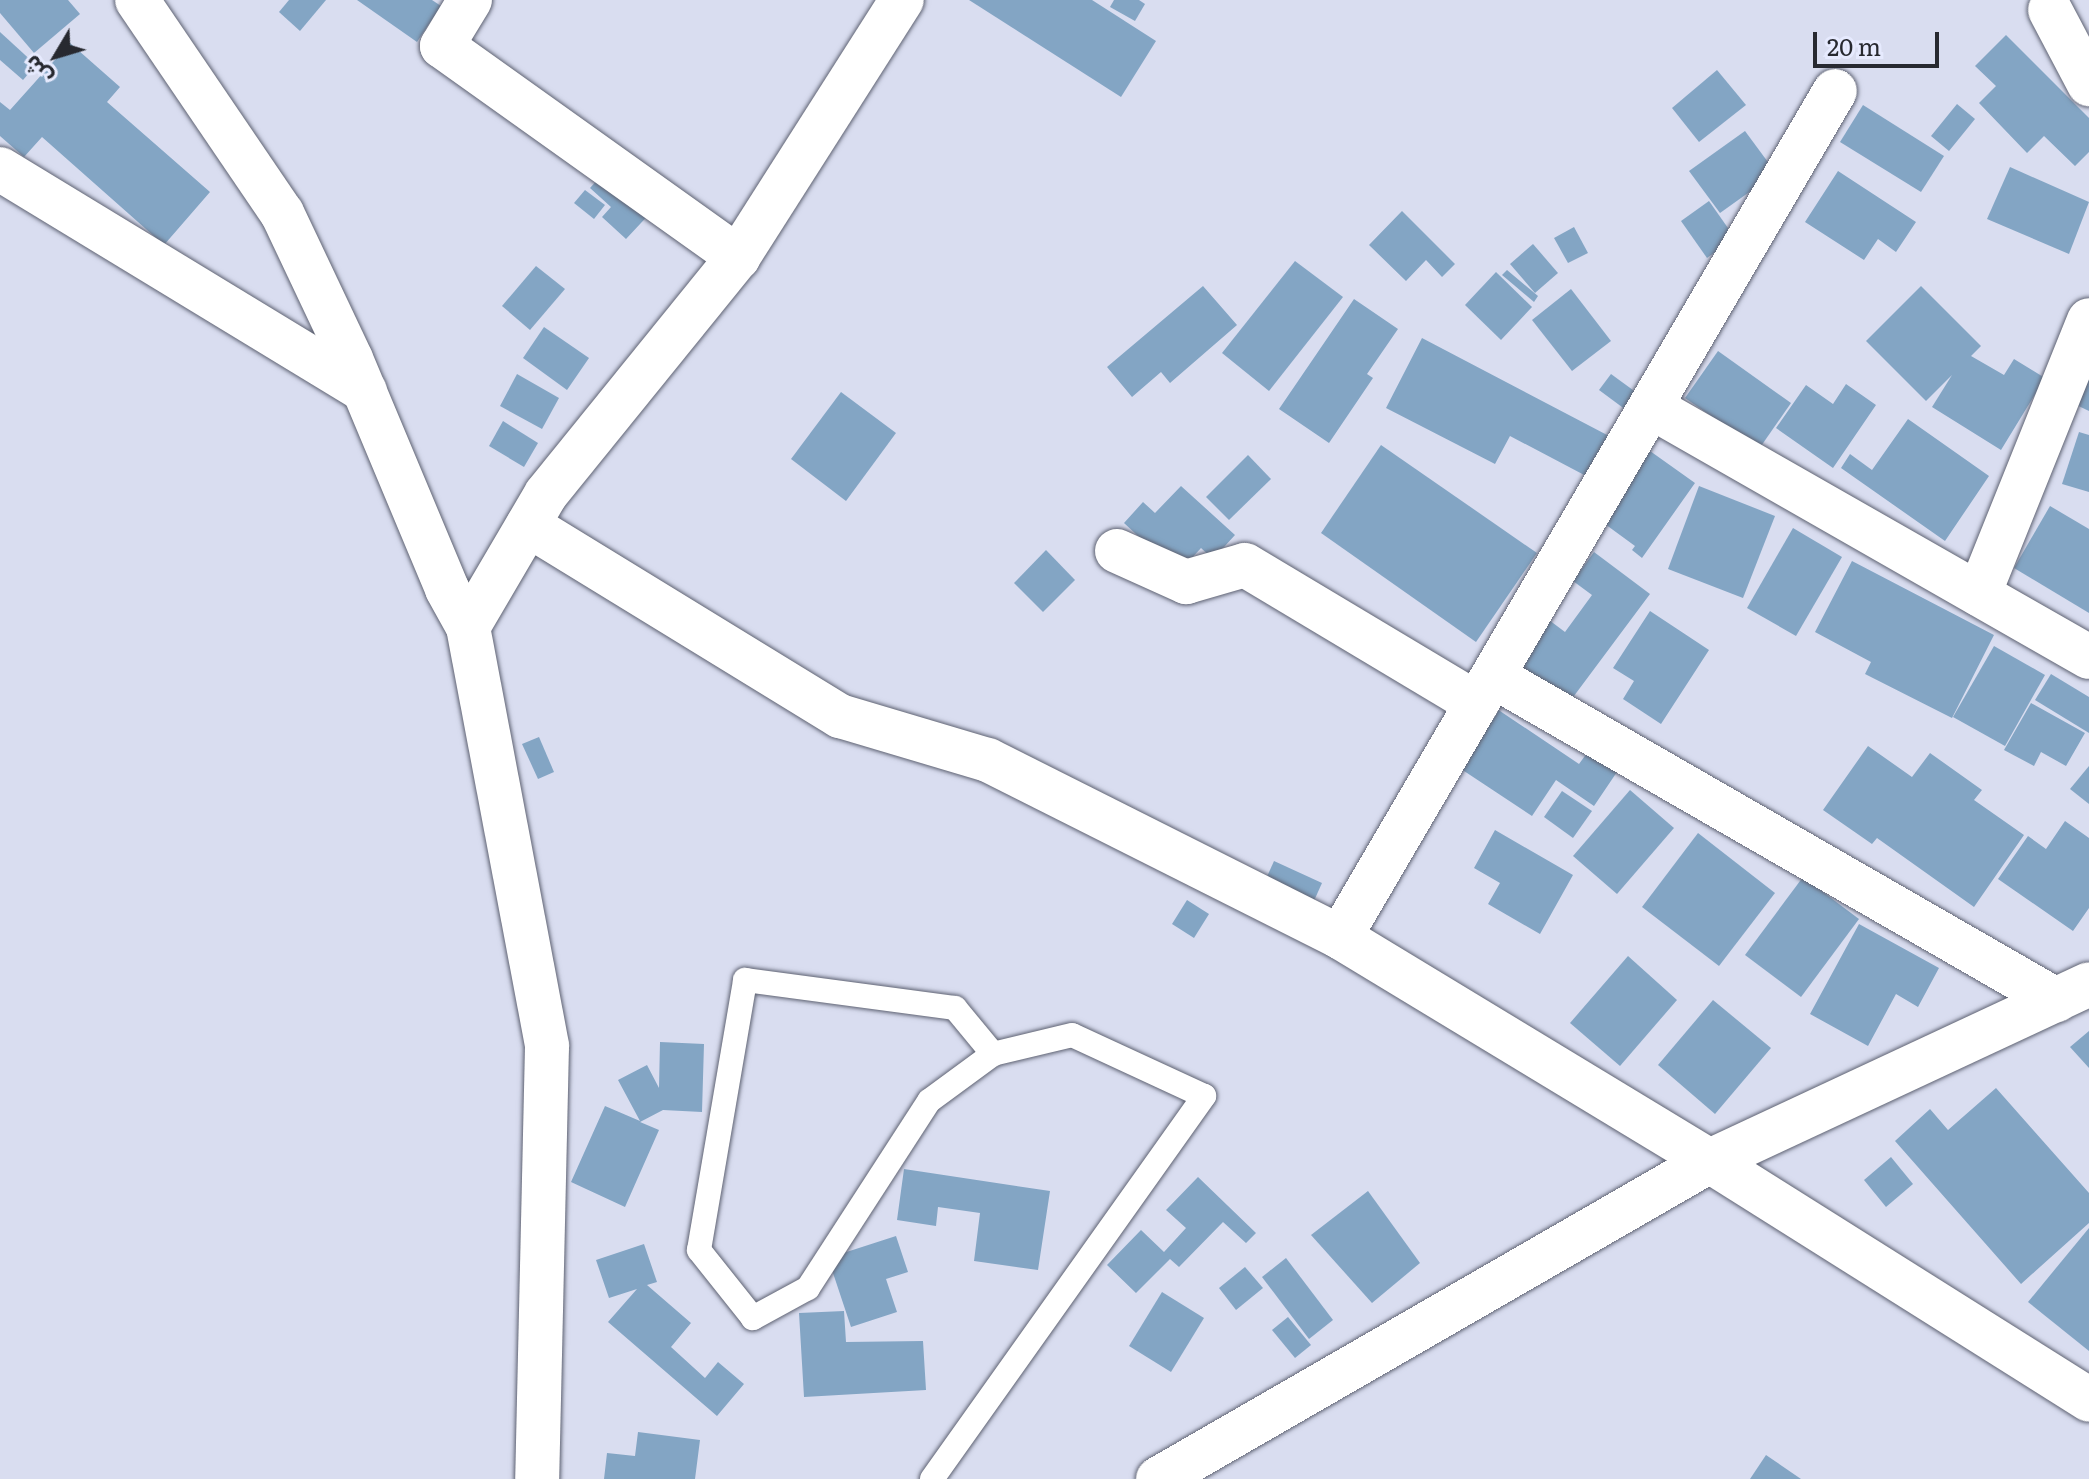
<!DOCTYPE html>
<html>
<head>
<meta charset="utf-8">
<style>
	body { margin:0 }
	#map { position:relative; width:2089px; height:1479px; overflow:hidden; background:#d9ddf0; font-family:Literata,"Noto Sans Arabic",serif }
	div>[style] { position:absolute }
	.building>* { inset:0; background:#83a5c4 }
	.roads { filter:drop-shadow(0 0 2px #5e6272) drop-shadow(0 0 2px #5e6272) }
	.service>* { height:24px; margin:-12px; padding:0 12px; transform-origin:12px; border-radius:12px; background:#fff }
	.minor>* { height:44px; margin:-22px; padding:0 22px; transform-origin:22px; border-radius:22px; background:#fff }
	.tertiary>* { height:44px; margin:-22px; padding:0 22px; transform-origin:22px; border-radius:22px; background:#fff }
	.secondary>* { height:44px; margin:-22px; padding:0 22px; transform-origin:22px; border-radius:22px; background:#fff }
	span { translate:-50% -50%; white-space:nowrap; text-align:center; line-height:1.15; -webkit-text-stroke:6px #e6eafe; paint-order:stroke }
	.north { position:absolute; left:16px; top:16px; width:80px; height:80px; -webkit-text-stroke:6px #e6eafe; paint-order:stroke; rotate:232deg; font-size:22px; font-weight:700; line-height:32px; text-align:center; color:#272930 }
	.north::after { content:''; display:block; margin:auto; width:28px; height:36px; background:#272930; clip-path:polygon(50% 0,100% 100%,50% 72%,0 100%) }
	.scale { position:absolute; left:1813px; top:32px; width:126px; height:36px; box-sizing:border-box; border:4px solid #272930; border-top:0; padding-left:10px; font-size:24px; line-height:28px; white-space:nowrap; color:#272930; -webkit-text-stroke:6px #e6eafe; paint-order:stroke }
</style>
</head>
<body>
<div id="map">
	<div class="building">
		<i style="clip-path:polygon(0 0,68px 0,80px 14px,34px 53px,0 13px)"></i>
		<i style="clip-path:polygon(289px 0,326px 0,300px 31px,279px 12px)"></i>
		<i style="clip-path:polygon(357px 0,432px 0,441px 6px,417px 42px)"></i>
		<i style="clip-path:polygon(969px 0,1092px 0,1156px 41px,1121px 97px)"></i>
		<i style="clip-path:polygon(1114px 0,1139px 0,1145px 4px,1135px 21px,1110px 7px)"></i>
		<i style="clip-path:polygon(0 32px,36px 65px,23px 80px,0 60px)"></i>
		<i style="clip-path:polygon(2006px 35px,2089px 118px,2089px 152px,2075px 166px,2044px 136px,2027px 153px,1979px 103px,1996px 86px,1975px 66px)"></i>
		<i style="clip-path:polygon(70px 43px,120px 87px,107px 102px,210px 192px,164px 245px,42px 137px,24px 157px,0 136px,0 102px,10px 110px)"></i>
		<i style="clip-path:polygon(1717px 70px,1746px 105px,1699px 142px,1672px 108px)"></i>
		<i style="clip-path:polygon(1957px 104px,1975px 119px,1949px 151px,1931px 136px)"></i>
		<i style="clip-path:polygon(1863px 105px,1944px 156px,1921px 192px,1840px 142px)"></i>
		<i style="clip-path:polygon(1745px 131px,1776px 173px,1720px 213px,1689px 171px)"></i>
		<i style="clip-path:polygon(610px 166px,655px 208px,626px 239px,602px 217px,611px 207px,590px 188px)"></i>
		<i style="clip-path:polygon(2010px 167px,2089px 202px,2069px 254px,1987px 219px)"></i>
		<i style="clip-path:polygon(1838px 171px,1916px 222px,1896px 252px,1878px 239px,1864px 260px,1805px 222px)"></i>
		<i style="clip-path:polygon(585px 190px,605px 205px,594px 219px,574px 203px)"></i>
		<i style="clip-path:polygon(1709px 201px,1735px 238px,1707px 258px,1681px 221px)"></i>
		<i style="clip-path:polygon(1402px 211px,1455px 264px,1442px 277px,1426px 260px,1406px 281px,1369px 245px)"></i>
		<i style="clip-path:polygon(1574px 227px,1588px 253px,1568px 263px,1554px 238px)"></i>
		<i style="clip-path:polygon(1533px 244px,1558px 273px,1535px 293px,1510px 264px)"></i>
		<i style="clip-path:polygon(1295px 261px,1343px 297px,1269px 391px,1222px 353px)"></i>
		<i style="clip-path:polygon(536px 266px,565px 289px,530px 330px,502px 306px)"></i>
		<i style="clip-path:polygon(1507px 270px,1538px 296px,1534px 302px,1502px 275px)"></i>
		<i style="clip-path:polygon(1496px 272px,1532px 307px,1501px 340px,1465px 305px)"></i>
		<i style="clip-path:polygon(1203px 286px,1237px 325px,1170px 383px,1161px 372px,1132px 397px,1107px 367px)"></i>
		<i style="clip-path:polygon(1921px 286px,1981px 346px,1971px 356px,2004px 375px,2014px 359px,2045px 378px,2001px 450px,1932px 407px,1952px 375px,1926px 401px,1866px 341px)"></i>
		<i style="clip-path:polygon(1571px 289px,1611px 341px,1572px 371px,1532px 320px)"></i>
		<i style="clip-path:polygon(1354px 299px,1398px 329px,1367px 374px,1373px 378px,1329px 443px,1279px 409px)"></i>
		<i style="clip-path:polygon(544px 327px,589px 358px,567px 390px,523px 358px)"></i>
		<i style="clip-path:polygon(1422px 338px,1609px 436px,1588px 477px,1510px 436px,1495px 464px,1386px 408px)"></i>
		<i style="clip-path:polygon(1718px 351px,1791px 403px,1759px 449px,1685px 398px)"></i>
		<i style="clip-path:polygon(2089px 358px,2089px 411px,2068px 401px)"></i>
		<i style="clip-path:polygon(517px 374px,559px 398px,542px 429px,500px 406px)"></i>
		<i style="clip-path:polygon(1611px 374px,1637px 393px,1626px 410px,1599px 390px)"></i>
		<i style="clip-path:polygon(1846px 384px,1876px 405px,1833px 468px,1776px 428px,1806px 385px,1833px 404px)"></i>
		<i style="clip-path:polygon(841px 392px,896px 433px,846px 501px,791px 459px)"></i>
		<i style="clip-path:polygon(1908px 419px,1989px 476px,1945px 541px,1841px 468px,1850px 454px,1872px 470px)"></i>
		<i style="clip-path:polygon(503px 421px,538px 443px,524px 467px,489px 446px)"></i>
		<i style="clip-path:polygon(2079px 432px,2089px 435px,2089px 492px,2062px 484px)"></i>
		<i style="clip-path:polygon(1381px 445px,1537px 553px,1476px 642px,1321px 533px)"></i>
		<i style="clip-path:polygon(1643px 446px,1695px 483px,1642px 558px,1632px 550px,1635px 546px,1594px 516px)"></i>
		<i style="clip-path:polygon(1248px 455px,1271px 479px,1229px 520px,1206px 497px)"></i>
		<i style="clip-path:polygon(1181px 486px,1235px 535px,1213px 559px,1201px 548px,1178px 573px,1124px 523px,1143px 502px,1155px 513px)"></i>
		<i style="clip-path:polygon(1699px 486px,1775px 516px,1743px 598px,1668px 569px)"></i>
		<i style="clip-path:polygon(2050px 506px,2089px 529px,2089px 613px,2014px 568px)"></i>
		<i style="clip-path:polygon(1793px 528px,1842px 557px,1796px 636px,1747px 608px)"></i>
		<i style="clip-path:polygon(1046px 550px,1075px 580px,1043px 612px,1014px 583px)"></i>
		<i style="clip-path:polygon(1594px 552px,1650px 594px,1568px 704px,1508px 659px,1541px 614px,1565px 632px,1592px 595px,1573px 581px)"></i>
		<i style="clip-path:polygon(1852px 561px,1994px 635px,1952px 718px,1865px 674px,1871px 662px,1815px 632px)"></i>
		<i style="clip-path:polygon(1650px 611px,1709px 650px,1661px 724px,1623px 699px,1634px 681px,1613px 668px)"></i>
		<i style="clip-path:polygon(1994px 646px,2045px 675px,2005px 746px,1953px 717px)"></i>
		<i style="clip-path:polygon(2051px 674px,2089px 697px,2089px 733px,2035px 700px)"></i>
		<i style="clip-path:polygon(2031px 703px,2085px 733px,2066px 766px,2041px 752px,2034px 766px,2004px 750px)"></i>
		<i style="clip-path:polygon(1497px 709px,1579px 764px,1590px 749px,1619px 769px,1594px 806px,1556px 780px,1532px 816px,1458px 767px)"></i>
		<i style="clip-path:polygon(539px 737px,554px 772px,538px 779px,522px 744px)"></i>
		<i style="clip-path:polygon(1868px 746px,1912px 777px,1930px 753px,1982px 790px,1974px 800px,2024px 835px,1974px 907px,1877px 838px,1872px 844px,1823px 810px)"></i>
		<i style="clip-path:polygon(2089px 766px,2089px 804px,2070px 789px)"></i>
		<i style="clip-path:polygon(1630px 790px,1674px 828px,1617px 894px,1573px 856px)"></i>
		<i style="clip-path:polygon(1562px 791px,1592px 811px,1573px 838px,1544px 817px)"></i>
		<i style="clip-path:polygon(2065px 821px,2089px 838px,2089px 908px,2073px 931px,1998px 879px,2028px 836px,2046px 849px)"></i>
		<i style="clip-path:polygon(1495px 830px,1573px 875px,1540px 934px,1488px 904px,1500px 883px,1474px 868px)"></i>
		<i style="clip-path:polygon(1698px 833px,1775px 893px,1719px 966px,1642px 907px)"></i>
		<i style="clip-path:polygon(1274px 861px,1322px 883px,1313px 903px,1265px 881px)"></i>
		<i style="clip-path:polygon(1803px 877px,1859px 919px,1801px 997px,1745px 955px)"></i>
		<i style="clip-path:polygon(1187px 900px,1209px 914px,1194px 938px,1172px 924px)"></i>
		<i style="clip-path:polygon(1859px 924px,1939px 968px,1918px 1007px,1896px 994px,1868px 1046px,1810px 1014px)"></i>
		<i style="clip-path:polygon(1628px 956px,1677px 1000px,1620px 1066px,1570px 1023px)"></i>
		<i style="clip-path:polygon(1713px 1000px,1771px 1048px,1715px 1114px,1658px 1065px)"></i>
		<i style="clip-path:polygon(2089px 1031px,2089px 1068px,2070px 1047px)"></i>
		<i style="clip-path:polygon(660px 1042px,704px 1044px,702px 1112px,663px 1110px,640px 1122px,659px 1130px,625px 1207px,571px 1182px,605px 1106px,640px 1121px,618px 1080px,647px 1065px,659px 1088px)"></i>
		<i style="clip-path:polygon(1996px 1088px,2089px 1193px,2089px 1223px,2021px 1284px,1895px 1141px,1930px 1109px,1948px 1130px)"></i>
		<i style="clip-path:polygon(1891px 1157px,1913px 1184px,1886px 1207px,1864px 1180px)"></i>
		<i style="clip-path:polygon(904px 1169px,1050px 1191px,1038px 1270px,974px 1261px,980px 1213px,938px 1207px,936px 1226px,897px 1220px)"></i>
		<i style="clip-path:polygon(1198px 1177px,1256px 1233px,1246px 1243px,1223px 1222px,1179px 1267px,1170px 1259px,1136px 1293px,1107px 1265px,1141px 1230px,1164px 1252px,1186px 1228px,1166px 1210px)"></i>
		<i style="clip-path:polygon(1368px 1191px,1420px 1263px,1372px 1303px,1311px 1235px)"></i>
		<i style="clip-path:polygon(2089px 1228px,2089px 1351px,2028px 1302px)"></i>
		<i style="clip-path:polygon(896px 1236px,908px 1272px,886px 1279px,897px 1312px,851px 1327px,828px 1258px)"></i>
		<i style="clip-path:polygon(644px 1244px,657px 1282px,647px 1285px,691px 1323px,671px 1347px,705px 1378px,718px 1362px,744px 1384px,717px 1416px,608px 1322px,637px 1289px,609px 1298px,596px 1260px)"></i>
		<i style="clip-path:polygon(1286px 1258px,1333px 1320px,1309px 1339px,1262px 1277px)"></i>
		<i style="clip-path:polygon(1245px 1267px,1263px 1288px,1236px 1310px,1219px 1288px)"></i>
		<i style="clip-path:polygon(1162px 1292px,1204px 1318px,1171px 1372px,1129px 1346px)"></i>
		<i style="clip-path:polygon(844px 1311px,846px 1342px,923px 1341px,926px 1390px,804px 1397px,799px 1313px)"></i>
		<i style="clip-path:polygon(1288px 1317px,1311px 1345px,1295px 1358px,1272px 1330px)"></i>
		<i style="clip-path:polygon(638px 1432px,700px 1440px,695px 1479px,604px 1479px,607px 1453px,635px 1456px)"></i>
		<i style="clip-path:polygon(1766px 1455px,1801px 1479px,1750px 1479px)"></i>
	</div>
	<div class="roads">
		<div class="service">
			<i style="left:932px;top:1479px;width:470px;rotate:-54.6deg"></i>
			<i style="left:1204px;top:1096px;width:145px;rotate:-155.2deg"></i>
			<i style="left:1072px;top:1035px;width:81px;rotate:166.5deg"></i>
			<i style="left:993px;top:1054px;width:79px;rotate:143.7deg"></i>
			<i style="left:929px;top:1101px;width:223px;rotate:122.9deg"></i>
			<i style="left:808px;top:1288px;width:63px;rotate:151.4deg"></i>
			<i style="left:753px;top:1318px;width:87px;rotate:-128.5deg"></i>
			<i style="left:699px;top:1250px;width:274px;rotate:-80.3deg"></i>
			<i style="left:745px;top:980px;width:212px;rotate:7.6deg"></i>
			<i style="left:955px;top:1008px;width:60px;rotate:50.4deg"></i>
		</div>
		<div class="minor">
			<i style="left:470px;top:0;width:54px;rotate:121.3deg"></i>
			<i style="left:442px;top:46px;width:364px;rotate:35.5deg"></i>
			<i style="left:2050px;top:10px;width:84px;rotate:62.2deg"></i>
			<i style="left:0;top:169px;width:427px;rotate:31.3deg"></i>
			<i style="left:1651px;top:407px;width:504px;rotate:29.72deg"></i>
			<i style="left:528px;top:525px;width:366px;rotate:31.5deg"></i>
			<i style="left:840px;top:716px;width:154px;rotate:16.6deg"></i>
			<i style="left:988px;top:760px;width:394px;rotate:26.7deg"></i>
			<i style="left:1340px;top:937px;width:433px;rotate:31.2deg"></i>
			<i style="left:1710px;top:1161px;width:448px;rotate:32.2deg"></i>
			<i style="left:1117px;top:551px;width:76px;rotate:24.2deg"></i>
			<i style="left:1186px;top:582px;width:61px;rotate:-16.1deg"></i>
			<i style="left:1245px;top:565px;width:270px;rotate:30.9deg"></i>
			<i style="left:1979px;top:594px;width:295px;rotate:-68.1deg"></i>
			<i style="left:468px;top:627px;width:154px;rotate:-59.6deg"></i>
			<i style="left:546px;top:494px;width:305px;rotate:-51deg"></i>
			<i style="left:738px;top:257px;width:305px;rotate:-57.5deg"></i>
			<i style="left:1493px;top:676px;width:650px;rotate:29.92deg"></i>
			<i style="left:1340px;top:937px;width:980px;rotate:-59.67deg"></i>
		</div>
		<div class="tertiary">
			<i style="left:1158px;top:1479px;width:637px;rotate:-29.95deg"></i>
			<i style="left:1710px;top:1161px;width:418px;rotate:-25deg"></i>
		</div>
		<div class="secondary">
			<i style="left:137px;top:0;width:258px;rotate:55.8deg"></i>
			<i style="left:282px;top:213px;width:161px;rotate:64.7deg"></i>
			<i style="left:351px;top:359px;width:249px;rotate:67.3deg"></i>
			<i style="left:447px;top:589px;width:43px;rotate:61.1deg"></i>
			<i style="left:468px;top:627px;width:426px;rotate:79.3deg"></i>
			<i style="left:547px;top:1046px;width:433px;rotate:91.3deg"></i>
		</div>
	</div>
	<div class="north">ش</div>
	<div class="scale">20 m</div>
</div>
</body>
</html>
